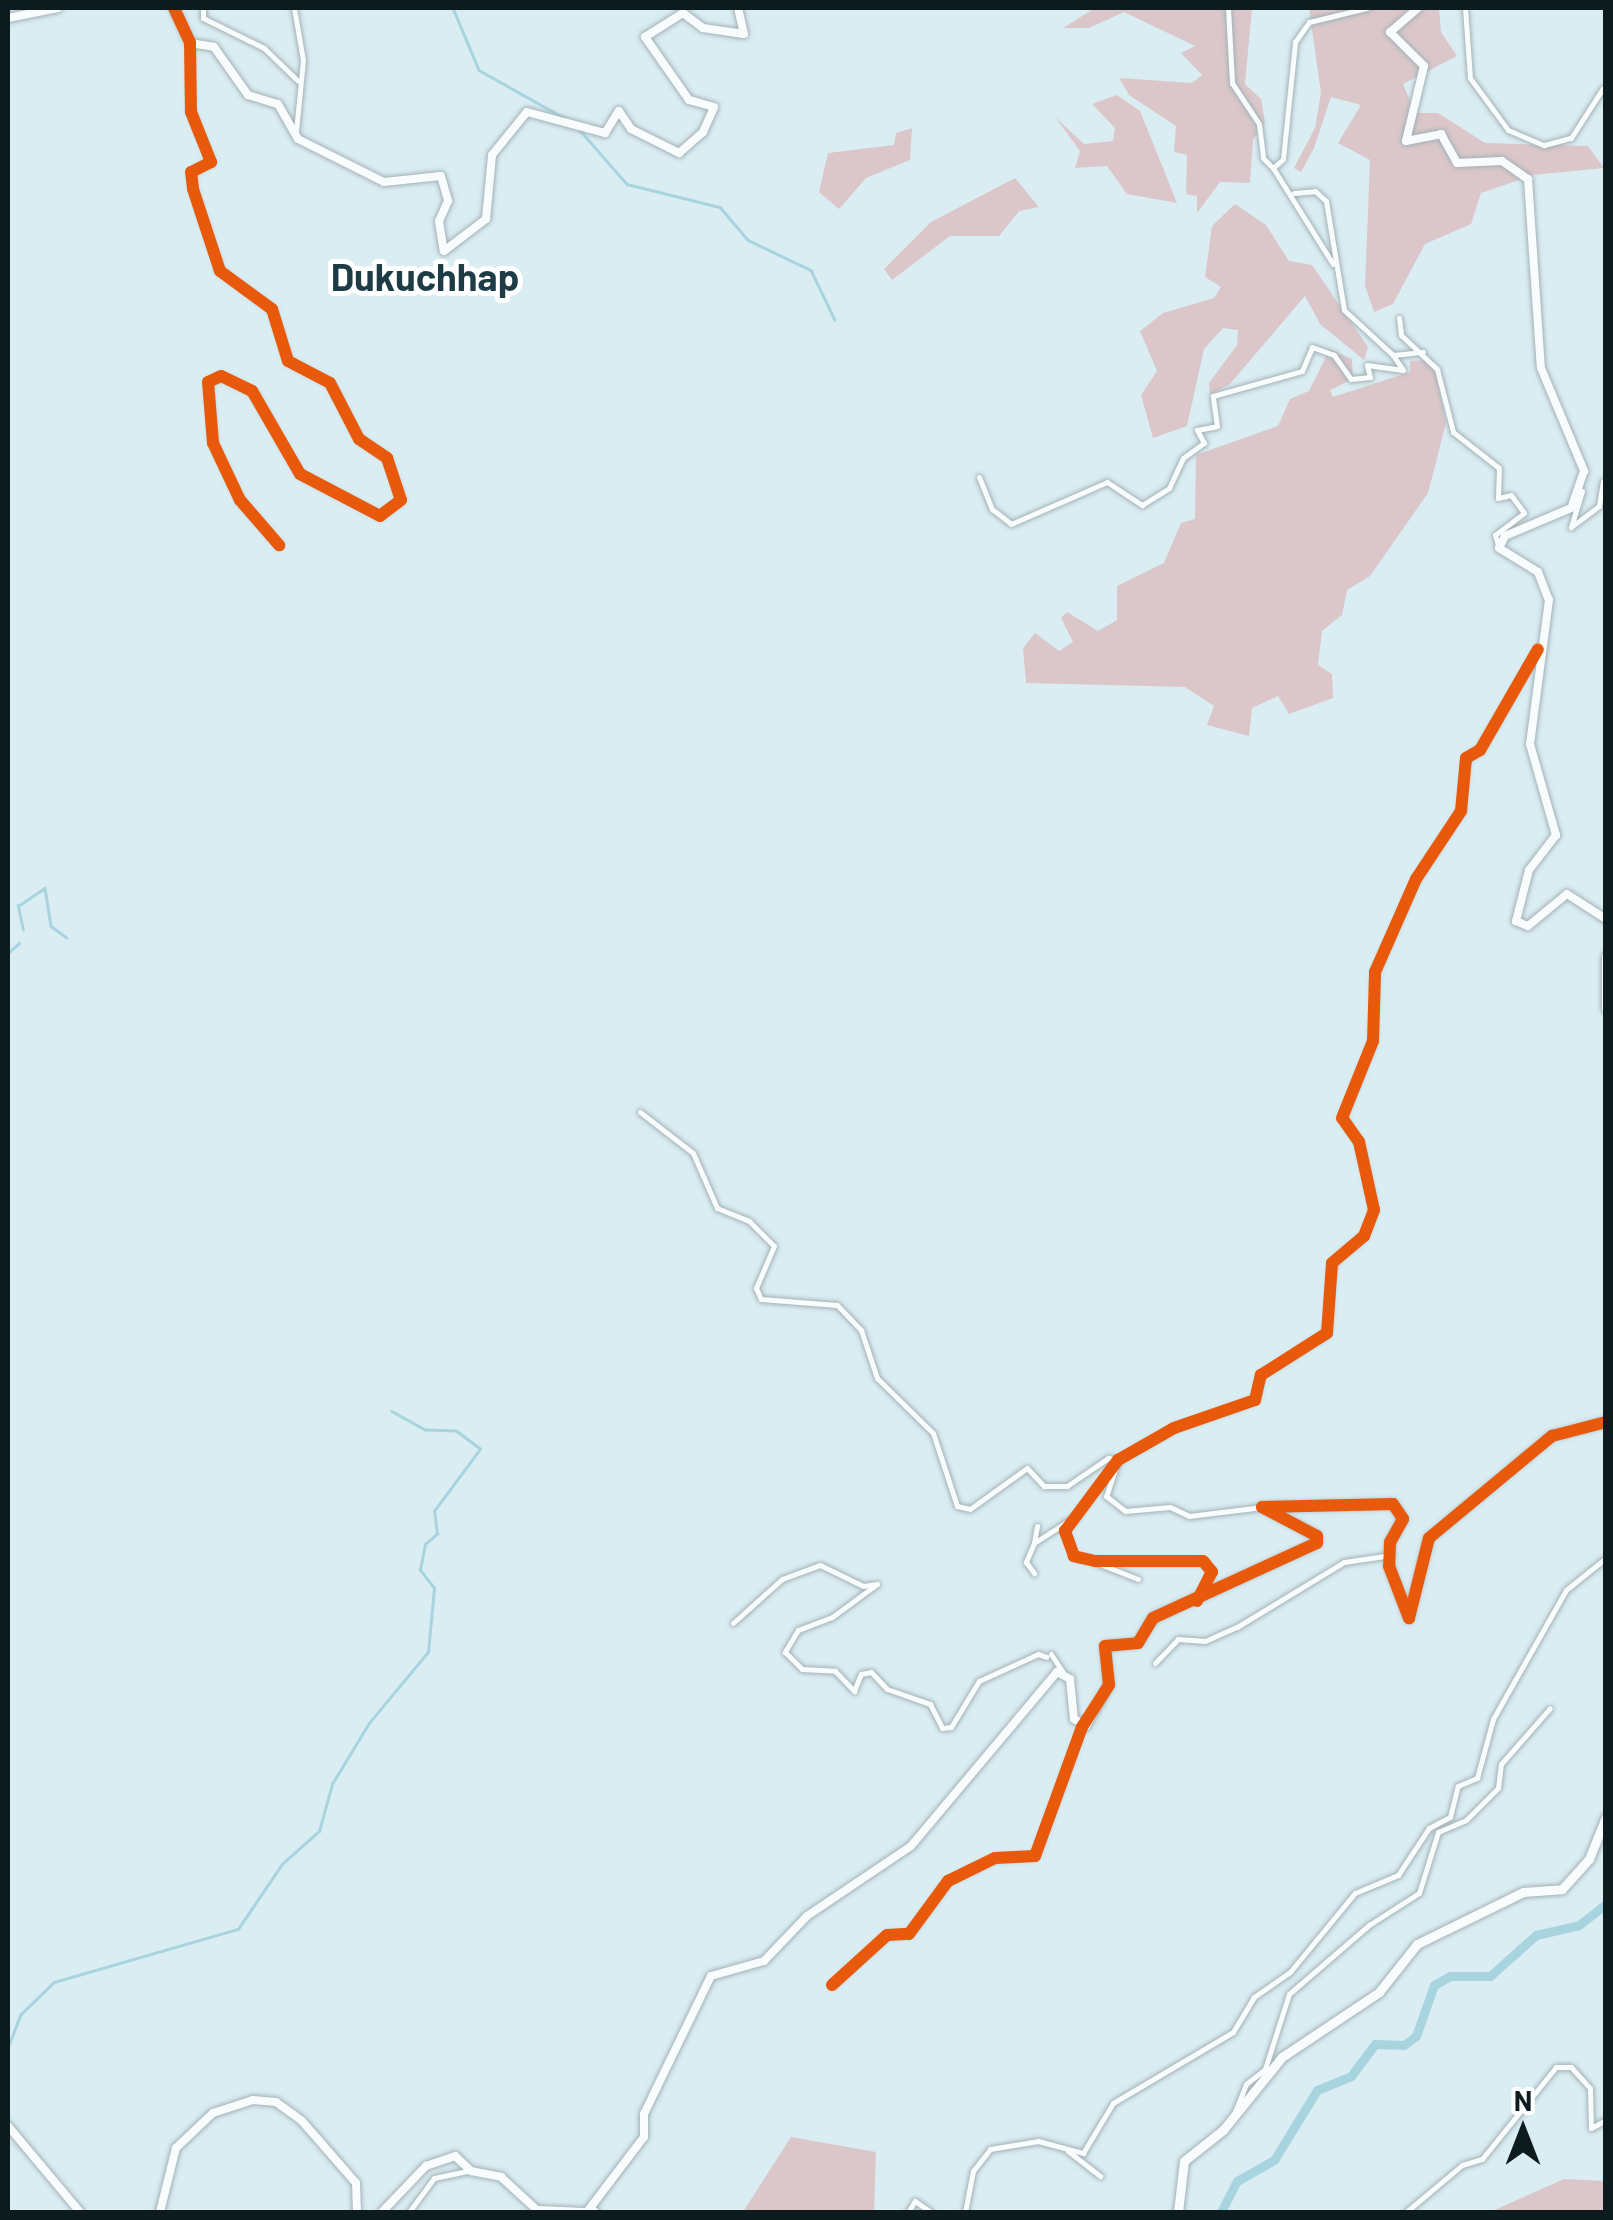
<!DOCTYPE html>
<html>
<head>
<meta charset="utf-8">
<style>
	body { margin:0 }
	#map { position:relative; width:1613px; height:2220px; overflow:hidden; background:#daedf2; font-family:Barlow,sans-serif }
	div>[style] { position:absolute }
	.forest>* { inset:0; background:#dbc7ca }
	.stream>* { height:2.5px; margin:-1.25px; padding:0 1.25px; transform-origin:1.25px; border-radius:1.25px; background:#a8d4e0 }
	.river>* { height:9px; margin:-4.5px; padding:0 4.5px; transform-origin:4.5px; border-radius:4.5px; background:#a8d4e0 }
	.roads { filter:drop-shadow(0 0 2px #a3b2b6) drop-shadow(0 0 2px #a3b2b6) }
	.street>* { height:5px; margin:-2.5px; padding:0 2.5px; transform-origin:2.5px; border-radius:2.5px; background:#f9fcfd }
	.secondary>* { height:8px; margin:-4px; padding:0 4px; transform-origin:4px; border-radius:4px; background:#f9fcfd }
	.primary>* { height:9px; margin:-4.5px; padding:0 4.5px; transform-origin:4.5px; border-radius:4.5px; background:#f9fcfd }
	.cycleway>* { height:12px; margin:-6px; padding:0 6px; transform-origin:6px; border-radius:6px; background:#e8590c }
	span { translate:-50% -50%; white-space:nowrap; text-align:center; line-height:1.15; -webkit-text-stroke:10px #fff; paint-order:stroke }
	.district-label { font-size:38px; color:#1d3c45; font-weight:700 }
	.frame { position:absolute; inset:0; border:10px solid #0d1a1e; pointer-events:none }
	.north { position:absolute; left:1473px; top:2080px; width:100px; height:100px; -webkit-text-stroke:8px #fff; paint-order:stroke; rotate:0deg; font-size:28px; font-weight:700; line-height:40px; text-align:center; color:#0d1a1e }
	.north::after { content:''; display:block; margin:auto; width:35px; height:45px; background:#0d1a1e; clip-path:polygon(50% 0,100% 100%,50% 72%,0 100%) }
</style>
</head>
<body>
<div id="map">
	<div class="forest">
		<i style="clip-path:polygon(1095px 8px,1252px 8px,1245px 84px,1261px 99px,1265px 122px,1253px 140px,1250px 183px,1220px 182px,1197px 213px,1197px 196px,1186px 194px,1187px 155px,1174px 152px,1176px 126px,1129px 95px,1119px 78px,1192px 83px,1202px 75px,1181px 53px,1195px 46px,1124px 12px,1089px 28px,1063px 28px)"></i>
		<i style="clip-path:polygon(1309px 8px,1439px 8px,1441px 32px,1457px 56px,1403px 84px,1415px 113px,1438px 113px,1485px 143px,1588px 146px,1604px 168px,1533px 175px,1481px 193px,1471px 224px,1425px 244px,1393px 304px,1374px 312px,1365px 286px,1370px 160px,1338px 143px,1361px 105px,1331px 97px,1314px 148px,1301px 172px,1294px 168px,1315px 128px,1321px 93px)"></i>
		<i style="clip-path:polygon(1117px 95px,1140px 111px,1177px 203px,1127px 194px,1107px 166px,1075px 168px,1080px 151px,1055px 117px,1084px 144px,1113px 141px,1115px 128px,1092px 104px)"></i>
		<i style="clip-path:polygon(912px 128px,910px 160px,866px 178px,839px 209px,819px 192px,828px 153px,894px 145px,896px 133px)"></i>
		<i style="clip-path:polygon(1015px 178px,1039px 207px,1019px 211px,999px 236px,950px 236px,892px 280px,884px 269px,931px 222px)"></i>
		<i style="clip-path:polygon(1235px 204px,1266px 225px,1289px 261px,1312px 265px,1368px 347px,1364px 360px,1320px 324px,1305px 296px,1230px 384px,1210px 395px,1209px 383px,1237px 345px,1238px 330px,1223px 328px,1204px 349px,1187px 426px,1153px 438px,1141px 395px,1157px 371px,1140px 331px,1163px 313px,1214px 298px,1221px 287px,1205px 277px,1212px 226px)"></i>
		<i style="clip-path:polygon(1330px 349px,1352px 359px,1353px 379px,1330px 390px,1333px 397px,1410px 372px,1410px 361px,1433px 360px,1446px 423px,1428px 493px,1370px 576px,1347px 590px,1342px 615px,1322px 631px,1318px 665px,1332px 674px,1333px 698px,1289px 714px,1278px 696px,1252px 708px,1249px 736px,1207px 725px,1214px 706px,1185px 687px,1026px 683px,1023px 648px,1035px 633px,1059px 651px,1073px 642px,1061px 618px,1067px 612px,1098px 631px,1117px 620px,1117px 586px,1164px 563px,1181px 523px,1195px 519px,1196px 455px,1278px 426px,1290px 399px,1309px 391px)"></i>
		<i style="clip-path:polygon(791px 2137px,876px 2152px,874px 2212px,743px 2212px)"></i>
		<i style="clip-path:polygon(1564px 2179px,1605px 2181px,1605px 2212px,1490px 2212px)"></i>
	</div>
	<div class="stream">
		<i style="left:453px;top:8px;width:67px;rotate:67.2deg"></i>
		<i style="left:479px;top:70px;width:104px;rotate:29.3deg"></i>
		<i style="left:580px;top:130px;width:72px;rotate:49deg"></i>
		<i style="left:627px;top:184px;width:96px;rotate:13.9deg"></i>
		<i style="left:720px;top:207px;width:43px;rotate:49.7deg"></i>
		<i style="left:748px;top:240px;width:70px;rotate:25.5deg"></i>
		<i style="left:811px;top:270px;width:55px;rotate:64.4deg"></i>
		<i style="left:23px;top:930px;width:25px;rotate:-102deg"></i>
		<i style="left:18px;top:906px;width:32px;rotate:-34deg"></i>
		<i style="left:45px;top:888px;width:38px;rotate:81deg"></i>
		<i style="left:51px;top:926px;width:19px;rotate:36deg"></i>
		<i style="left:8px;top:953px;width:15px;rotate:-42deg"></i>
		<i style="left:8px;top:2047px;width:34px;rotate:-69deg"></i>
		<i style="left:20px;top:2015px;width:47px;rotate:-44.1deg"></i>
		<i style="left:54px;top:1982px;width:191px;rotate:-16.1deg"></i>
		<i style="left:238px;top:1929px;width:78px;rotate:-55.9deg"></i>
		<i style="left:282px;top:1864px;width:50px;rotate:-41.7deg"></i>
		<i style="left:319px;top:1831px;width:49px;rotate:-74.5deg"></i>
		<i style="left:332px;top:1784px;width:71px;rotate:-58.8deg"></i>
		<i style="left:369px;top:1723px;width:92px;rotate:-50.3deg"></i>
		<i style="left:428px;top:1652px;width:64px;rotate:-84.6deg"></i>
		<i style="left:434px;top:1588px;width:23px;rotate:-128deg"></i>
		<i style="left:420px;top:1570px;width:26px;rotate:-79deg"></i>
		<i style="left:425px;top:1544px;width:16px;rotate:-40deg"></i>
		<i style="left:437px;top:1534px;width:23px;rotate:-97deg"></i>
		<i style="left:434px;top:1511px;width:77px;rotate:-53.4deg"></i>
		<i style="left:480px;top:1449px;width:30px;rotate:-143deg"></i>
		<i style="left:456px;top:1431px;width:31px;rotate:-178deg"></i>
		<i style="left:425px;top:1430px;width:38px;rotate:-151deg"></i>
	</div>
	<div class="river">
		<i style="left:1221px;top:2212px;width:35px;rotate:-63deg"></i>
		<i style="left:1237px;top:2181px;width:43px;rotate:-29.6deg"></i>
		<i style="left:1274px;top:2160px;width:82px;rotate:-58.4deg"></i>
		<i style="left:1317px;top:2090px;width:37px;rotate:-22deg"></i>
		<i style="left:1351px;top:2076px;width:40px;rotate:-53deg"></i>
		<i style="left:1375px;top:2044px;width:29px;rotate:2deg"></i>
		<i style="left:1404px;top:2045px;width:15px;rotate:-37deg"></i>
		<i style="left:1416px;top:2036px;width:54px;rotate:-70.6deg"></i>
		<i style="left:1434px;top:1985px;width:18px;rotate:-29deg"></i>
		<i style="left:1450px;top:1976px;width:40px"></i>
		<i style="left:1490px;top:1976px;width:62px;rotate:-41.7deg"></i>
		<i style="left:1536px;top:1935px;width:44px;rotate:-13.1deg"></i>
		<i style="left:1579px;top:1925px;width:34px;rotate:-38deg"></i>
	</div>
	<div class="roads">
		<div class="street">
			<i style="left:203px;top:8px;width:10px;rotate:90deg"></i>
			<i style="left:203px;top:18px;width:68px;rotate:26.2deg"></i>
			<i style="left:264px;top:48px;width:47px;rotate:44.1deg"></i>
			<i style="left:294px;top:8px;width:53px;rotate:80.2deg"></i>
			<i style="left:303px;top:60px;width:72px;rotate:95.6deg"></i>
			<i style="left:1228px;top:8px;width:75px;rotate:86.9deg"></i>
			<i style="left:1232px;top:83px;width:49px;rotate:56.6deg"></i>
			<i style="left:1259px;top:124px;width:34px;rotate:83deg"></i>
			<i style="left:1263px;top:158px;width:14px;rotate:45deg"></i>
			<i style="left:1273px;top:168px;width:13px;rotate:-42deg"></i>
			<i style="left:1283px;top:159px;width:118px;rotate:-84.1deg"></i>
			<i style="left:1295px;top:42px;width:24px;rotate:-55deg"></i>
			<i style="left:1309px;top:22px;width:60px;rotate:-13.6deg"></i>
			<i style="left:1465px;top:8px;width:70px;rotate:85.9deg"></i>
			<i style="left:1470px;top:78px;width:64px;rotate:53.8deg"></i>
			<i style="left:1508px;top:130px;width:39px;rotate:23deg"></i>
			<i style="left:1544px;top:145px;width:28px;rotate:-15deg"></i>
			<i style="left:1571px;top:138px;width:59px;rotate:-57.4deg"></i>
			<i style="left:190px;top:43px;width:69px;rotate:89.2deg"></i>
			<i style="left:191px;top:112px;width:54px;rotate:68.2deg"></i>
			<i style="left:211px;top:162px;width:22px;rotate:153deg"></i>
			<i style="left:191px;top:172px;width:17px;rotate:83deg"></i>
			<i style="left:193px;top:189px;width:86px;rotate:71.8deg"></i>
			<i style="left:220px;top:271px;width:64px;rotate:36.2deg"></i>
			<i style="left:272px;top:309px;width:54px;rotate:72.9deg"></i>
			<i style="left:288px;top:361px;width:47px;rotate:27.6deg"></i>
			<i style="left:330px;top:383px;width:63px;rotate:62.6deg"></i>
			<i style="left:359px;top:439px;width:34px;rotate:34deg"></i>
			<i style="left:387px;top:458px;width:44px;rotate:71.6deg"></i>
			<i style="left:401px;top:500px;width:26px;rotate:143deg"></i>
			<i style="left:380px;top:516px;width:90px;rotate:-152.3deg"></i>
			<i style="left:300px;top:474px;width:96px;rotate:-120deg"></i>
			<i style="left:252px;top:391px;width:34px;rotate:-154deg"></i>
			<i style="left:221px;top:376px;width:14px;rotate:155deg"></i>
			<i style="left:208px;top:382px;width:61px;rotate:85.3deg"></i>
			<i style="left:213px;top:443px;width:63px;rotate:64.7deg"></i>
			<i style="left:240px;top:500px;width:60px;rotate:49.1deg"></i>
			<i style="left:1273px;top:168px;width:113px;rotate:58deg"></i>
			<i style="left:1294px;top:193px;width:21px;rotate:-5deg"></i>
			<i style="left:1315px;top:191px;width:15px;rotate:42deg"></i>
			<i style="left:1326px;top:201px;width:110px;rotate:80.6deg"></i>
			<i style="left:1344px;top:310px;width:67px;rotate:42.6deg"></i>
			<i style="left:1393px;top:355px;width:30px;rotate:-6deg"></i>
			<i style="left:1399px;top:318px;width:17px;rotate:83deg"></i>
			<i style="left:1401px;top:335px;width:50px;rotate:43.4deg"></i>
			<i style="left:1437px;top:369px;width:65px;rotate:75.7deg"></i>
			<i style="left:1453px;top:432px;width:58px;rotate:38deg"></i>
			<i style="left:1499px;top:468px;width:30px;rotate:92deg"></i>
			<i style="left:1498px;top:498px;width:13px;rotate:-13deg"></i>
			<i style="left:1511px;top:495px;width:22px;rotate:54deg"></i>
			<i style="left:1524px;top:513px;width:36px;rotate:143deg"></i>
			<i style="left:1495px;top:535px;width:14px;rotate:73deg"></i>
			<i style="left:979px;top:477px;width:35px;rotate:68deg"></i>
			<i style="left:992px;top:509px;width:24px;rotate:38deg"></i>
			<i style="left:1011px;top:524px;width:105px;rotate:-23.6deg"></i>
			<i style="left:1107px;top:482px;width:42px;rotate:33.3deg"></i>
			<i style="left:1142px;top:505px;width:32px;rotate:-32deg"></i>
			<i style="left:1169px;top:488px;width:33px;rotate:-65deg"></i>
			<i style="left:1183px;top:458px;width:26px;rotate:-36deg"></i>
			<i style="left:1204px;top:443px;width:15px;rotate:-118deg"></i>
			<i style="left:1197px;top:430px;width:20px;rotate:-11deg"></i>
			<i style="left:1217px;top:426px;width:30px;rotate:-98deg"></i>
			<i style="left:1213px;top:396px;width:92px;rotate:-15.7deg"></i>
			<i style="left:1302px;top:371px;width:26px;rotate:-67deg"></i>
			<i style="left:1312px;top:347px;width:23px;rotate:20deg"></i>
			<i style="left:1334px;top:355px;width:29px;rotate:55deg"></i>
			<i style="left:1351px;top:379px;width:19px;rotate:-6deg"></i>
			<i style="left:1370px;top:377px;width:12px;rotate:-104deg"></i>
			<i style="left:1367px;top:365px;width:36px;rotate:8deg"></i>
			<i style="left:1403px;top:370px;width:18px;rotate:-124deg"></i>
			<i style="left:1582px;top:491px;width:38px;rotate:107deg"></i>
			<i style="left:1571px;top:527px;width:35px;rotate:-37deg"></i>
			<i style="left:1599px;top:506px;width:25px;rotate:-81deg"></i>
			<i style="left:640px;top:1112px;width:67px;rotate:37.7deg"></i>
			<i style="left:693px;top:1153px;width:60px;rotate:66.4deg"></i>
			<i style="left:717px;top:1208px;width:35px;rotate:22deg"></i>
			<i style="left:749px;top:1221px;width:35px;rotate:45deg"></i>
			<i style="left:774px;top:1246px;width:46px;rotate:113.2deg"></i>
			<i style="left:756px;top:1288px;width:12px;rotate:66deg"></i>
			<i style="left:761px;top:1299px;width:76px;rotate:4.5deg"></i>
			<i style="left:837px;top:1305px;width:35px;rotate:46deg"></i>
			<i style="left:861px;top:1330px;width:51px;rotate:71.6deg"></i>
			<i style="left:877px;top:1378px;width:78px;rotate:44.5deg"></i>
			<i style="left:933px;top:1433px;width:77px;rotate:71.8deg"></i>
			<i style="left:957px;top:1506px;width:13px;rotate:13deg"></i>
			<i style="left:970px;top:1509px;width:70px;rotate:-35.7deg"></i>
			<i style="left:1027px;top:1468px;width:25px;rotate:47deg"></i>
			<i style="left:1044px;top:1486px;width:23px"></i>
			<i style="left:1067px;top:1486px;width:50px;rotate:-34.3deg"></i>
			<i style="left:1108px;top:1458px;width:10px;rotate:11deg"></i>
			<i style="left:1118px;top:1460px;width:38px;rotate:108deg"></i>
			<i style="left:1106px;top:1496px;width:24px;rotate:38deg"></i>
			<i style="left:1125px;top:1511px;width:45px;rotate:-5.1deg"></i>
			<i style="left:1170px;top:1507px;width:21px;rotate:25deg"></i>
			<i style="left:1189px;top:1516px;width:74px;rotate:-7deg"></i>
			<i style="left:1037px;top:1526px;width:17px;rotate:100deg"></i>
			<i style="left:1034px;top:1543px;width:44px;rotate:-33deg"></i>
			<i style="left:1034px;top:1543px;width:21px;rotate:113deg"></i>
			<i style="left:1026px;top:1562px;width:14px;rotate:54deg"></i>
			<i style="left:1097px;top:1563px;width:44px;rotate:21.3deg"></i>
			<i style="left:1202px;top:1595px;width:25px;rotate:-67deg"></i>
			<i style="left:1212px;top:1572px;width:14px;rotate:-129deg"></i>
			<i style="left:1203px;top:1561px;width:108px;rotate:180deg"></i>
			<i style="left:1095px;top:1561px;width:22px;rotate:-167deg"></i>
			<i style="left:1074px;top:1556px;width:27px;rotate:-110deg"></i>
			<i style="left:1065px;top:1531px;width:89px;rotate:-53.3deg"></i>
			<i style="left:1118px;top:1460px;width:64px;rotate:-29.7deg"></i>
			<i style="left:1174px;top:1428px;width:86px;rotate:-19.1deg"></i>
			<i style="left:1255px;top:1400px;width:26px;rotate:-77deg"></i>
			<i style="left:1261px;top:1375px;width:78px;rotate:-32.5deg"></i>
			<i style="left:1327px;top:1333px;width:70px;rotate:-85.9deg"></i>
			<i style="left:1332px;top:1263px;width:42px;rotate:-40.2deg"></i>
			<i style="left:1364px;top:1236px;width:28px;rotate:-69deg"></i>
			<i style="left:1374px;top:1210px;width:70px;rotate:-102.4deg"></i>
			<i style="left:1359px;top:1142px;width:29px;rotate:-125deg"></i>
			<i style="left:1342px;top:1118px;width:83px;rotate:-68.1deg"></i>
			<i style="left:1373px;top:1041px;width:69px;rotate:-88.3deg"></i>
			<i style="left:1375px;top:972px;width:102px;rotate:-66.2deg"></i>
			<i style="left:1416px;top:879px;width:82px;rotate:-56.5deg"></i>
			<i style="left:1461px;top:811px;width:53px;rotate:-84.6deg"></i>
			<i style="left:1466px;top:758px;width:16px;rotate:-30deg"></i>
			<i style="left:1480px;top:750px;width:116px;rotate:-60.1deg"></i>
			<i style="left:733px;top:1623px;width:66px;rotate:-41.9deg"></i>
			<i style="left:782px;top:1579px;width:40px;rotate:-20.2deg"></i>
			<i style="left:820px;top:1565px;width:48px;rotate:26deg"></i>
			<i style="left:863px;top:1586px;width:14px;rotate:-8deg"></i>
			<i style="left:877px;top:1584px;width:56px;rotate:143.7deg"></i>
			<i style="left:832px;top:1617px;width:36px;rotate:159deg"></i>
			<i style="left:798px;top:1630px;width:26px;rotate:121deg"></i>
			<i style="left:785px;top:1652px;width:24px;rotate:45deg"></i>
			<i style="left:802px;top:1669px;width:33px;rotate:3deg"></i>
			<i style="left:835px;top:1671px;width:28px;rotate:46deg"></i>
			<i style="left:854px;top:1691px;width:18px;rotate:-68deg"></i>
			<i style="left:861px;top:1674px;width:10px;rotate:-11deg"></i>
			<i style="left:871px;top:1672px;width:23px;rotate:47deg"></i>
			<i style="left:887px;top:1689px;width:46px;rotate:19.2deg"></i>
			<i style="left:930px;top:1704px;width:27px;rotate:63deg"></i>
			<i style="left:942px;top:1728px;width:9px;rotate:-6deg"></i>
			<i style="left:951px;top:1727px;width:54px;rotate:-58.7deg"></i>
			<i style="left:979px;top:1681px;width:65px;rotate:-24.6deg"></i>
			<i style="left:1038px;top:1654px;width:9px;rotate:18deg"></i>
			<i style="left:1051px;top:1654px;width:24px;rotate:57deg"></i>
			<i style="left:1155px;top:1663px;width:33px;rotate:-46deg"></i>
			<i style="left:1178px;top:1639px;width:27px;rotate:4deg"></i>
			<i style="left:1205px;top:1641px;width:35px;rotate:-24deg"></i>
			<i style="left:1237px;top:1627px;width:125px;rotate:-31.3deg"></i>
			<i style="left:1344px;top:1562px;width:48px;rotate:-8.5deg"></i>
			<i style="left:832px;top:1985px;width:74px;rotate:-42.3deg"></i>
			<i style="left:887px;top:1935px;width:22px;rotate:-3deg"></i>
			<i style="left:909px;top:1934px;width:66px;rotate:-53.7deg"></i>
			<i style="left:948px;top:1881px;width:52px;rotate:-26.1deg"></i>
			<i style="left:995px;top:1858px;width:40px;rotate:-2.9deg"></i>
			<i style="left:1035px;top:1856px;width:137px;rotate:-70deg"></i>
			<i style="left:1234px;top:2114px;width:32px;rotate:-68deg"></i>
			<i style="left:1246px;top:2084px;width:24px;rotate:-38deg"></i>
			<i style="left:1265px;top:2069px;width:79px;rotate:-72.3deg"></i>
			<i style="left:1289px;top:1994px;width:106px;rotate:-40.8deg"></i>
			<i style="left:1369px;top:1925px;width:59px;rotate:-32.6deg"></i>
			<i style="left:1419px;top:1893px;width:64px;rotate:-72.7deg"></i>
			<i style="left:1438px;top:1832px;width:30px;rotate:-23deg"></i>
			<i style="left:1466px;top:1820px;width:45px;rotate:-45deg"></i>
			<i style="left:1498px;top:1788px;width:24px;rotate:-83deg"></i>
			<i style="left:1501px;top:1764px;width:74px;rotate:-48.8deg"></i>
			<i style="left:1068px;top:2151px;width:41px;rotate:38deg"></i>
			<i style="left:594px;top:2209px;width:4px;rotate:45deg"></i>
			<i style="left:409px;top:2212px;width:42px;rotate:-53.7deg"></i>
			<i style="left:434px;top:2178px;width:35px;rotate:-12deg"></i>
			<i style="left:908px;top:2212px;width:13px;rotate:-58deg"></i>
			<i style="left:915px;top:2201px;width:19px;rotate:35deg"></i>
			<i style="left:965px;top:2212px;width:42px;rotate:-79deg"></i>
			<i style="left:973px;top:2171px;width:28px;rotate:-52deg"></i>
			<i style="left:990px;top:2149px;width:49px;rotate:-9.5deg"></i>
			<i style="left:1038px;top:2141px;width:47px;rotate:14.9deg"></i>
			<i style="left:1083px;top:2153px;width:58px;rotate:-59deg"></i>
			<i style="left:1113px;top:2103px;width:139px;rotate:-30.6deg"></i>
			<i style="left:1233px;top:2032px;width:41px;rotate:-59deg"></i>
			<i style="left:1254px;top:1997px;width:44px;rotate:-34.8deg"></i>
			<i style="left:1290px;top:1972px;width:102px;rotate:-50.6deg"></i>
			<i style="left:1355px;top:1893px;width:47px;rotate:-22.7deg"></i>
			<i style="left:1398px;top:1875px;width:56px;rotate:-56.6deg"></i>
			<i style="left:1429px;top:1828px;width:24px;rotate:-28deg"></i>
			<i style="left:1450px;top:1817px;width:32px;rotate:-76deg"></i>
			<i style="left:1458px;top:1786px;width:21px;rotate:-23deg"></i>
			<i style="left:1477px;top:1778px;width:61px;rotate:-74.8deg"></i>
			<i style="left:1493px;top:1719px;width:148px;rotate:-60.5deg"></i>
			<i style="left:1566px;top:1590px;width:51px;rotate:-38.7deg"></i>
			<i style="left:1406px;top:2212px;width:73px;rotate:-40deg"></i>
			<i style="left:1462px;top:2165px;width:21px;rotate:-17deg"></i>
			<i style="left:1482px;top:2159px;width:118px;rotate:-51.2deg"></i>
			<i style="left:1556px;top:2067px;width:15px"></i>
			<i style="left:1571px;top:2067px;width:28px;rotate:48deg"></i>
			<i style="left:1590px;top:2088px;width:40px;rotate:88.6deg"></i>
			<i style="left:1591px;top:2128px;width:17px;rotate:-28deg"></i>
		</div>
		<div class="secondary">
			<i style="left:174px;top:8px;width:38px;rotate:65deg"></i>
			<i style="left:190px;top:43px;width:24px;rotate:9deg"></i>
			<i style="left:214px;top:47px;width:59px;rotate:54.7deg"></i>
			<i style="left:248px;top:95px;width:31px;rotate:17deg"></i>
			<i style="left:278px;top:104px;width:40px;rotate:60.3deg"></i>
			<i style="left:298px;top:139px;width:96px;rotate:26.6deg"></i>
			<i style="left:384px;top:182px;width:57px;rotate:-6deg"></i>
			<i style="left:441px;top:176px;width:26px;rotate:74deg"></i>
			<i style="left:448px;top:201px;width:22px;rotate:114deg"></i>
			<i style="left:439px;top:221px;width:30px;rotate:81deg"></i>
			<i style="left:444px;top:251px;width:53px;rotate:-37.3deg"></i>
			<i style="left:486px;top:219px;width:64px;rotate:-84.6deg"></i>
			<i style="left:492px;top:155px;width:55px;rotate:-50.9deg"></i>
			<i style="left:527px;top:112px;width:81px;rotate:15.1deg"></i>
			<i style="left:605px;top:133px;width:26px;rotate:-58deg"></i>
			<i style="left:619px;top:111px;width:22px;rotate:56deg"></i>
			<i style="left:631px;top:129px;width:54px;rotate:26.6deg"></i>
			<i style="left:679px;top:153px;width:32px;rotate:-41deg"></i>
			<i style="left:703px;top:132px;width:27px;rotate:-66deg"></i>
			<i style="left:714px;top:107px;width:26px;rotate:-164deg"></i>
			<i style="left:689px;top:100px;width:77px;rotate:-124.9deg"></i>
			<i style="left:645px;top:37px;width:45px;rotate:-32.3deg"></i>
			<i style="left:683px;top:13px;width:25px;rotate:37deg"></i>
			<i style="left:703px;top:28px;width:41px;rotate:8.3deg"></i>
			<i style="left:744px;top:34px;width:27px;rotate:-103deg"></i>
			<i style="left:1418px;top:8px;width:37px;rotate:139deg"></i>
			<i style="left:1390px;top:32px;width:48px;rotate:45deg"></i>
			<i style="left:1424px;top:66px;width:77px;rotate:103.5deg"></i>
			<i style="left:1406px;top:141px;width:36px;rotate:-11deg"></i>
			<i style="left:1441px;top:134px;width:33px;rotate:61deg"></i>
			<i style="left:1457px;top:163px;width:45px;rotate:-2.5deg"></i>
			<i style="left:1502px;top:161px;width:32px;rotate:35deg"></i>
			<i style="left:1528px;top:179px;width:189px;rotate:86.1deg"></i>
			<i style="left:1541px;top:368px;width:112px;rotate:67.3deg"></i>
			<i style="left:1584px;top:471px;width:39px;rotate:109deg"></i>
			<i style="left:1571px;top:508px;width:72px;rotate:157deg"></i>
			<i style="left:1505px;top:536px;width:13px;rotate:117deg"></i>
			<i style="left:1499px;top:548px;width:46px;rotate:31.6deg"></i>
			<i style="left:1538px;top:572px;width:30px;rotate:69deg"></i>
			<i style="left:1549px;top:600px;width:145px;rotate:97.5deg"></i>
			<i style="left:1530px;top:744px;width:95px;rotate:74.1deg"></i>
			<i style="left:1556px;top:835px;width:44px;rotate:127.6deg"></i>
			<i style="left:1529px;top:870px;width:53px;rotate:104.3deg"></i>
			<i style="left:1516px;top:921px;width:13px;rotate:23deg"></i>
			<i style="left:1528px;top:926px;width:50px;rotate:-39.4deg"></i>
			<i style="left:1567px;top:894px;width:46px;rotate:32.7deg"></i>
			<i style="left:8px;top:18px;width:51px;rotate:-11.3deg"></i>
			<i style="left:1606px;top:957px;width:52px;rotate:90deg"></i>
			<i style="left:8px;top:2126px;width:112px;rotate:50.1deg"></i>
			<i style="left:160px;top:2212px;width:66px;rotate:-76deg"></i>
			<i style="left:176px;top:2148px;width:51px;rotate:-43.4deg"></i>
			<i style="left:213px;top:2113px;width:42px;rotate:-18deg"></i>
			<i style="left:253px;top:2100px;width:23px;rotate:5deg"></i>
			<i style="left:276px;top:2102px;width:32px;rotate:36deg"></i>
			<i style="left:302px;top:2121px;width:82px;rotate:48.9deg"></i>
			<i style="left:356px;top:2183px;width:29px;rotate:88deg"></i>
			<i style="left:382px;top:2212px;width:64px;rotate:-46.3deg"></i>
			<i style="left:426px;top:2166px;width:31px;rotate:-19deg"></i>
			<i style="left:455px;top:2156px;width:22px;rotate:43deg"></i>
			<i style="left:471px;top:2171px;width:31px;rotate:11deg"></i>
			<i style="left:501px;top:2177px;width:49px;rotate:42.5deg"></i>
			<i style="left:537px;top:2210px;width:47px;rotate:2.4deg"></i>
			<i style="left:587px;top:2212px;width:94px;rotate:-52.8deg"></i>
			<i style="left:644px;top:2137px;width:23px;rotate:-90deg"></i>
			<i style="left:644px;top:2114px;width:153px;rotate:-64.1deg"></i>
			<i style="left:711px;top:1976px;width:55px;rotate:-15.8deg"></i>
			<i style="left:764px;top:1961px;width:62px;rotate:-46.3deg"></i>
			<i style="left:807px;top:1916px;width:125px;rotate:-33.9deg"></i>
			<i style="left:911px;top:1846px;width:227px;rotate:-50deg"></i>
			<i style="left:1057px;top:1672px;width:15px;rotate:28deg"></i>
			<i style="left:1070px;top:1679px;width:40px;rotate:84.3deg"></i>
			<i style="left:1074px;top:1719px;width:14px;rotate:30deg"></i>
			<i style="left:1086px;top:1726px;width:47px;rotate:-60.7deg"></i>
			<i style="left:1109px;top:1685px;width:39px;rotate:-96deg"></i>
			<i style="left:1105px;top:1646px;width:33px;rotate:-5deg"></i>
			<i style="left:1138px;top:1643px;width:29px;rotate:-59deg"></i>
			<i style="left:1153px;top:1618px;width:180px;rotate:-24.6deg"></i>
			<i style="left:1317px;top:1543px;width:7px;rotate:-90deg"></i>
			<i style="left:1317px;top:1536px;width:62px;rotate:-152.2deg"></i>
			<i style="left:1262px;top:1507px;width:131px;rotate:-1.3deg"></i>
			<i style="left:1393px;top:1504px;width:18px;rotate:56deg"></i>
			<i style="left:1403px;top:1519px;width:26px;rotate:119deg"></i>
			<i style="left:1390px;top:1542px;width:24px;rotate:92deg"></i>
			<i style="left:1389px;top:1566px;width:56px;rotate:69deg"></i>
			<i style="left:1409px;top:1618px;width:82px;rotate:-76deg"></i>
			<i style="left:1429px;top:1538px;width:160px;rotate:-39.7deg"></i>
			<i style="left:1552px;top:1436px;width:56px;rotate:-14.5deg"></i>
		</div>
		<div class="primary">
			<i style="left:1178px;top:2212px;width:51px;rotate:-83.3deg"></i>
			<i style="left:1184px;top:2161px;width:50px;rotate:-38.5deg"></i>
			<i style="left:1223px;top:2130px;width:94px;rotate:-51.1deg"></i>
			<i style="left:1282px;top:2057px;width:117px;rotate:-33.8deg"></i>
			<i style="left:1379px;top:1992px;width:61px;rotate:-51.6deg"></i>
			<i style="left:1417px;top:1944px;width:118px;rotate:-26.1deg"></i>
			<i style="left:1523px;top:1892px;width:39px;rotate:-4deg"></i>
			<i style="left:1562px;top:1889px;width:40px;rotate:-48deg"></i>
			<i style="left:1589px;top:1859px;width:45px;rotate:-68deg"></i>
		</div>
	</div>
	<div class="cycleway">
		<i style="left:174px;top:8px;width:38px;rotate:65deg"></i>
		<i style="left:190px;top:43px;width:69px;rotate:89.2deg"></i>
		<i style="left:191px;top:112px;width:54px;rotate:68.2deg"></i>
		<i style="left:211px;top:162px;width:22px;rotate:153deg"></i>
		<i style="left:191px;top:172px;width:17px;rotate:83deg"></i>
		<i style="left:193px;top:189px;width:86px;rotate:71.8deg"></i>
		<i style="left:220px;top:271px;width:64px;rotate:36.2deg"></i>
		<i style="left:272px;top:309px;width:54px;rotate:72.9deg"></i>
		<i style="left:288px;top:361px;width:47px;rotate:27.6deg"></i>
		<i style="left:330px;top:383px;width:63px;rotate:62.6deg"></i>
		<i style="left:359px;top:439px;width:34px;rotate:34deg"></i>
		<i style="left:387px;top:458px;width:44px;rotate:71.6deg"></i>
		<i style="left:401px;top:500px;width:26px;rotate:143deg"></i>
		<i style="left:380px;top:516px;width:90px;rotate:-152.3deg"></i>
		<i style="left:300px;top:474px;width:96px;rotate:-120deg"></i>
		<i style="left:252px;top:391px;width:34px;rotate:-154deg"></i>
		<i style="left:221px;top:376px;width:14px;rotate:155deg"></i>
		<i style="left:208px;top:382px;width:61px;rotate:85.3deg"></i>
		<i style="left:213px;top:443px;width:63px;rotate:64.7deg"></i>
		<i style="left:240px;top:500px;width:60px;rotate:49.1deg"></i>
		<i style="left:1197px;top:1601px;width:33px;rotate:-63deg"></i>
		<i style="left:1212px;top:1572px;width:14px;rotate:-129deg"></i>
		<i style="left:1203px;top:1561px;width:108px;rotate:180deg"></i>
		<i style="left:1095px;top:1561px;width:22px;rotate:-167deg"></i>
		<i style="left:1074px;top:1556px;width:27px;rotate:-110deg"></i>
		<i style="left:1065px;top:1531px;width:89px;rotate:-53.3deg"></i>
		<i style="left:1118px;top:1460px;width:64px;rotate:-29.7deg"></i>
		<i style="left:1174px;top:1428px;width:86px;rotate:-19.1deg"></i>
		<i style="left:1255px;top:1400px;width:26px;rotate:-77deg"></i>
		<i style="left:1261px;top:1375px;width:78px;rotate:-32.5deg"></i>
		<i style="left:1327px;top:1333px;width:70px;rotate:-85.9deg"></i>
		<i style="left:1332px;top:1263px;width:42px;rotate:-40.2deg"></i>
		<i style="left:1364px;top:1236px;width:28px;rotate:-69deg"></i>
		<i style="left:1374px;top:1210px;width:70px;rotate:-102.4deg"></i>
		<i style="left:1359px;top:1142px;width:29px;rotate:-125deg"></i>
		<i style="left:1342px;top:1118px;width:83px;rotate:-68.1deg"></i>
		<i style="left:1373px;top:1041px;width:69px;rotate:-88.3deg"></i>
		<i style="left:1375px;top:972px;width:102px;rotate:-66.2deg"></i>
		<i style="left:1416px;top:879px;width:82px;rotate:-56.5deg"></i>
		<i style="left:1461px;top:811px;width:53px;rotate:-84.6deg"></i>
		<i style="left:1466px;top:758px;width:16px;rotate:-30deg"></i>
		<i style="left:1480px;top:750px;width:116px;rotate:-60.1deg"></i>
		<i style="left:832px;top:1985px;width:74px;rotate:-42.3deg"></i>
		<i style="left:887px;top:1935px;width:22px;rotate:-3deg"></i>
		<i style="left:909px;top:1934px;width:66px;rotate:-53.7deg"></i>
		<i style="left:948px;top:1881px;width:52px;rotate:-26.1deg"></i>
		<i style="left:995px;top:1858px;width:40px;rotate:-2.9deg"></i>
		<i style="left:1035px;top:1856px;width:137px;rotate:-70deg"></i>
		<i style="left:1082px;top:1727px;width:50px;rotate:-57.3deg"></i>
		<i style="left:1109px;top:1685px;width:39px;rotate:-96deg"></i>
		<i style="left:1105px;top:1646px;width:33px;rotate:-5deg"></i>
		<i style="left:1138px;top:1643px;width:29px;rotate:-59deg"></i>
		<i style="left:1153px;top:1618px;width:180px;rotate:-24.6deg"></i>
		<i style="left:1317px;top:1543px;width:7px;rotate:-90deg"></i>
		<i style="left:1317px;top:1536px;width:62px;rotate:-152.2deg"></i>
		<i style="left:1262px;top:1507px;width:131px;rotate:-1.3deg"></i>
		<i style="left:1393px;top:1504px;width:18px;rotate:56deg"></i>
		<i style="left:1403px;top:1519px;width:26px;rotate:119deg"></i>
		<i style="left:1390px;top:1542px;width:24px;rotate:92deg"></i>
		<i style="left:1389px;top:1566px;width:56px;rotate:69deg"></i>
		<i style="left:1409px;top:1618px;width:82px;rotate:-76deg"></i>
		<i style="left:1429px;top:1538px;width:160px;rotate:-39.7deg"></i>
		<i style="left:1552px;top:1436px;width:56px;rotate:-14.5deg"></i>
	</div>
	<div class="district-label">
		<span style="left:425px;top:277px">Dukuchhap</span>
	</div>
	<div class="frame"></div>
	<div class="north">N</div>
</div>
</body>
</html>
